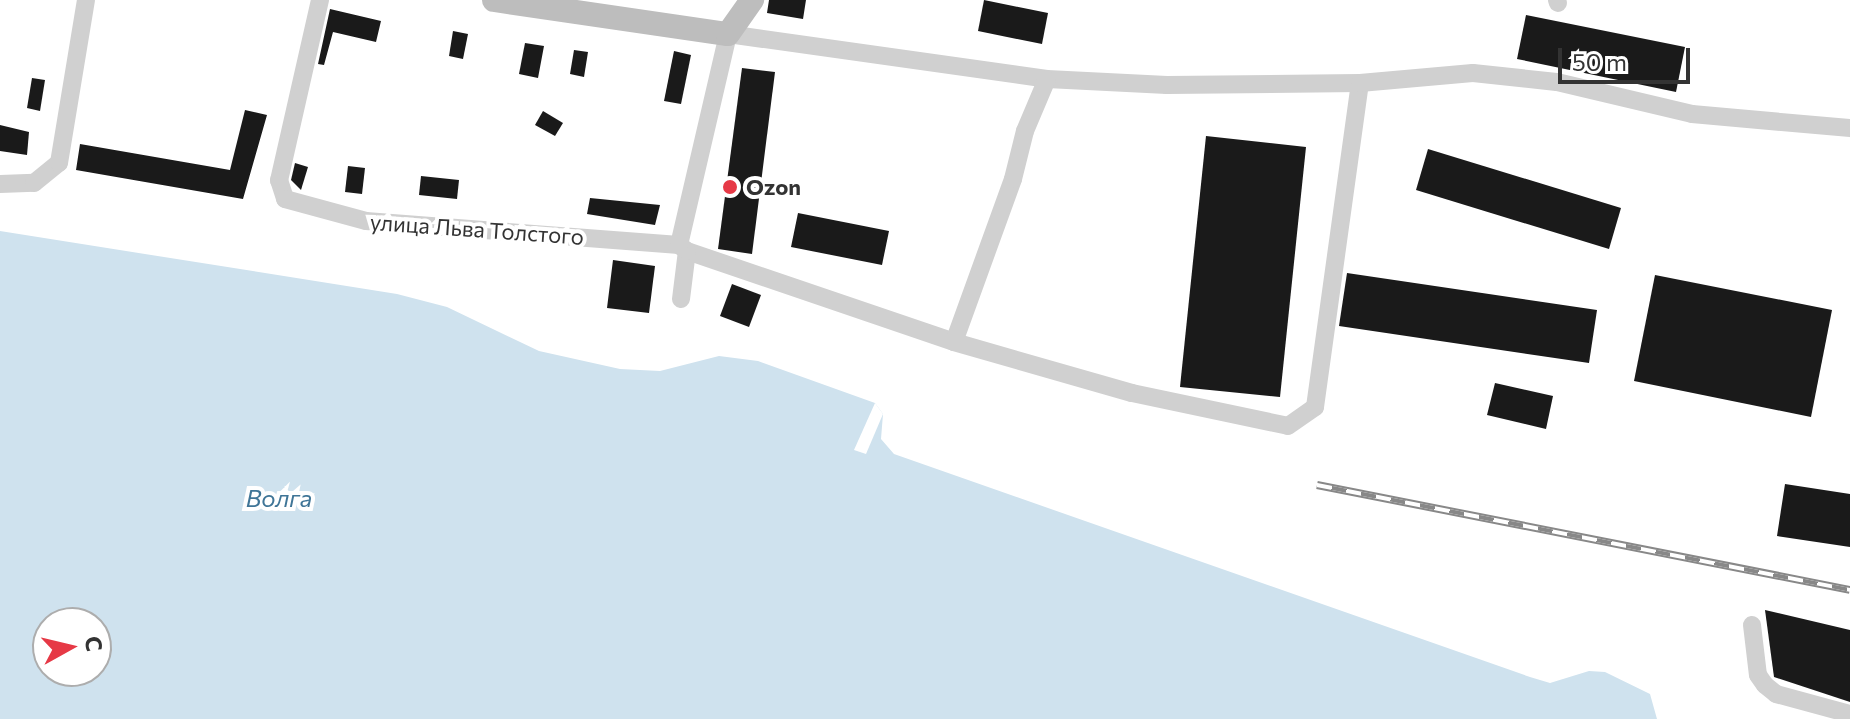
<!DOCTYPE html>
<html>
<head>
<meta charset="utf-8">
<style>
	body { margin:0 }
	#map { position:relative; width:1850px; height:719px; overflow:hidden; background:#fff; font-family:Commissioner,sans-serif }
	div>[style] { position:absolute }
	.water>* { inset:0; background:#cfe2ee }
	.pier>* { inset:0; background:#fff }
	.building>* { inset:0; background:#1a1a1a }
	.street>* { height:18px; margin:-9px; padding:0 9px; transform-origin:9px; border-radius:9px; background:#d0d0d0 }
	.secondary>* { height:24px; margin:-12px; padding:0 12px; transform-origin:12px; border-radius:12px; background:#bdbdbd }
	.rail>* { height:8px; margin-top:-4px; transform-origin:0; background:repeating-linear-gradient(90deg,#fff 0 15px,#888 0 30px); box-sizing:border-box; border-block:2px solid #888 }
	.dots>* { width:22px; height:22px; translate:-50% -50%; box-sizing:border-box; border:4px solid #fff; border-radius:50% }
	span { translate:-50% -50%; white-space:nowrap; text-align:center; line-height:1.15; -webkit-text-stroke:8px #fff; paint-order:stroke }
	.poi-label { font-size:22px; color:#333; font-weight:700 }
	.left { translate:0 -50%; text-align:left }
	.street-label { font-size:22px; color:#333 }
	.water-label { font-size:24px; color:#3f7597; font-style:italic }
	.north { position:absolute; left:32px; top:607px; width:80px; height:80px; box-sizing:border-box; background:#fff; border:2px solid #adadad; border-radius:50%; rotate:82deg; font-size:22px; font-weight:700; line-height:32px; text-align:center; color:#333 }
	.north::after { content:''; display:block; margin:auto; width:28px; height:36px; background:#e63946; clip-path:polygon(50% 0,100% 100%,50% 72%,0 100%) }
	.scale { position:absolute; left:1558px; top:48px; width:132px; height:36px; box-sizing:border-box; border:4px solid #333; border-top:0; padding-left:10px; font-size:24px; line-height:28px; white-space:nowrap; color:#333; -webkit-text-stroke:6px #fff; paint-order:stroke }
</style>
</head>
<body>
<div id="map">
	<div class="water">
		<i style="clip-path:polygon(evenodd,0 231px,397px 294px,447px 307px,539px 351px,620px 369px,660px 371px,719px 356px,758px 361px,875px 403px,883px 414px,881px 439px,894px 454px,1530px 677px,1550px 683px,1589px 671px,1605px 672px,1650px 694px,1657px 719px,0 719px,0 231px,48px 623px,96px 623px,96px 671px,48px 671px,48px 623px)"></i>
	</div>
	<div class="pier">
		<i style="clip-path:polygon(875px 403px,883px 414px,866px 454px,854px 450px)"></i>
	</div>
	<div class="building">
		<i style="clip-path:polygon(769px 0,806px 0,803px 19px,767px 13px)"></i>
		<i style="clip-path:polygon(984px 0,1048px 13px,1042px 44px,978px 31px)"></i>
		<i style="clip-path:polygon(330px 9px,381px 21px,376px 42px,333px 32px,324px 65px,318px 64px)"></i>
		<i style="clip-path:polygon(1526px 15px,1685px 47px,1676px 92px,1517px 59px)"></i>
		<i style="clip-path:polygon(453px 31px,468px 34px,463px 59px,449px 56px)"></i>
		<i style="clip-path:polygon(525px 43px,544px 46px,538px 78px,519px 74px)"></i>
		<i style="clip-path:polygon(574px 50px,588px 52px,584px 77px,570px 74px)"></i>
		<i style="clip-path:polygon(674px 51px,691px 55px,681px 104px,664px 101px)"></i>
		<i style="clip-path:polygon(742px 68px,775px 72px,752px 254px,718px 249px)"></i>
		<i style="clip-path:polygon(32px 78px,45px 80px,40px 111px,27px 108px)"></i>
		<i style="clip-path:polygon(245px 110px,267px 115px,243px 199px,76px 170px,80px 144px,230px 170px)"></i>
		<i style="clip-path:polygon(543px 111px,563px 123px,555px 136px,535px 125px)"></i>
		<i style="clip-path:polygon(0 125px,29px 132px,27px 155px,0 151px)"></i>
		<i style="clip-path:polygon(1206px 136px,1306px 147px,1280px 397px,1180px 387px)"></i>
		<i style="clip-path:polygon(1428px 149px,1621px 208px,1609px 249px,1416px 190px)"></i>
		<i style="clip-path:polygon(295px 163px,308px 167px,301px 190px,291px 180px)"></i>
		<i style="clip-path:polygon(348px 166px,365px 168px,362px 194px,345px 192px)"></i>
		<i style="clip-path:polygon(421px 176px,459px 180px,457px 199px,419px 195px)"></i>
		<i style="clip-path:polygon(590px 198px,660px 205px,655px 225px,587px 214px)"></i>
		<i style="clip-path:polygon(798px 213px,889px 231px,882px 265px,791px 247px)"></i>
		<i style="clip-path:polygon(613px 260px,655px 266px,649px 313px,607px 308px)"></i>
		<i style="clip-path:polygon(1347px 273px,1597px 310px,1589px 363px,1339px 326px)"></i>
		<i style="clip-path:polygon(1655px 275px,1832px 310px,1811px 417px,1634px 381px)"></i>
		<i style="clip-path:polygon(732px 284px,761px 295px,749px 327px,720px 316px)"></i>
		<i style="clip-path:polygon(1495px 383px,1553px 396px,1546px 429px,1487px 415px)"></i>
		<i style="clip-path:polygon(1785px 484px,1850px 494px,1850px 547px,1777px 536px)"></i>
		<i style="clip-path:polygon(1765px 610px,1850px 630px,1850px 702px,1774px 677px)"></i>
	</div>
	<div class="street">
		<i style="left:320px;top:0;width:185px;rotate:102.8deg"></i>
		<i style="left:279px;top:180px;width:20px;rotate:72deg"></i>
		<i style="left:285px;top:199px;width:84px;rotate:15.2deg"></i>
		<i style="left:366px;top:221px;width:314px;rotate:4.4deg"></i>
		<i style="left:1557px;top:0;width:3px;rotate:72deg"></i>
		<i style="left:0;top:184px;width:34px;rotate:-2deg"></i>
		<i style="left:34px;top:183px;width:32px;rotate:-39deg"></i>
		<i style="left:59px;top:163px;width:165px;rotate:-80.6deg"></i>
		<i style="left:687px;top:251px;width:282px;rotate:18.8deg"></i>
		<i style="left:954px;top:342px;width:185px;rotate:16deg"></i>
		<i style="left:1132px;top:393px;width:159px;rotate:11.9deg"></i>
		<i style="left:1288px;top:426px;width:33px;rotate:-35deg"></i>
		<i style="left:1315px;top:407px;width:327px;rotate:-82.1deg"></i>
		<i style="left:681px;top:299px;width:48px;rotate:-82.9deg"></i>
		<i style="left:687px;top:251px;width:10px;rotate:-143deg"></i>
		<i style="left:679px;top:245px;width:217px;rotate:-76.9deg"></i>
		<i style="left:728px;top:34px;width:322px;rotate:8deg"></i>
		<i style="left:1047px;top:79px;width:120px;rotate:2.9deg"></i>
		<i style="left:1167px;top:85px;width:193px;rotate:-0.6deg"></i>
		<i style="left:1360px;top:83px;width:113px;rotate:-5.1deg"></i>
		<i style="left:1473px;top:73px;width:84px;rotate:6.1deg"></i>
		<i style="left:1557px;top:82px;width:139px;rotate:13.3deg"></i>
		<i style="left:1692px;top:114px;width:159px;rotate:5.1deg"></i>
		<i style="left:954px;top:342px;width:173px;rotate:-70.1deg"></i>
		<i style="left:1013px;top:179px;width:49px;rotate:-76deg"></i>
		<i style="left:1025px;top:131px;width:56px;rotate:-67.1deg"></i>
		<i style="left:1752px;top:625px;width:50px;rotate:83.2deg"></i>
		<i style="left:1758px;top:675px;width:12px;rotate:55deg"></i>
		<i style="left:1765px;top:685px;width:14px;rotate:39deg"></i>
		<i style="left:1776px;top:694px;width:77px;rotate:15.1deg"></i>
	</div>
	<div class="secondary">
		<i style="left:494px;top:0;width:236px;rotate:8.3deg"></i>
		<i style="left:728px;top:34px;width:42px;rotate:-54.8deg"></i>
	</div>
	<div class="rail">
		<i style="left:1317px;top:485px;width:543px;rotate:11.14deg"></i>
	</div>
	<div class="dots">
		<i style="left:730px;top:187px;background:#e63946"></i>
	</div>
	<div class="poi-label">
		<span class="left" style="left:746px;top:187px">Ozon</span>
	</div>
	<div class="street-label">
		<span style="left:477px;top:229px;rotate:4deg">улица Льва Толстого</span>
	</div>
	<div class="water-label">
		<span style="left:279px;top:498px">Волга</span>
	</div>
	<div class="north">С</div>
	<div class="scale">50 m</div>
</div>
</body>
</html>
